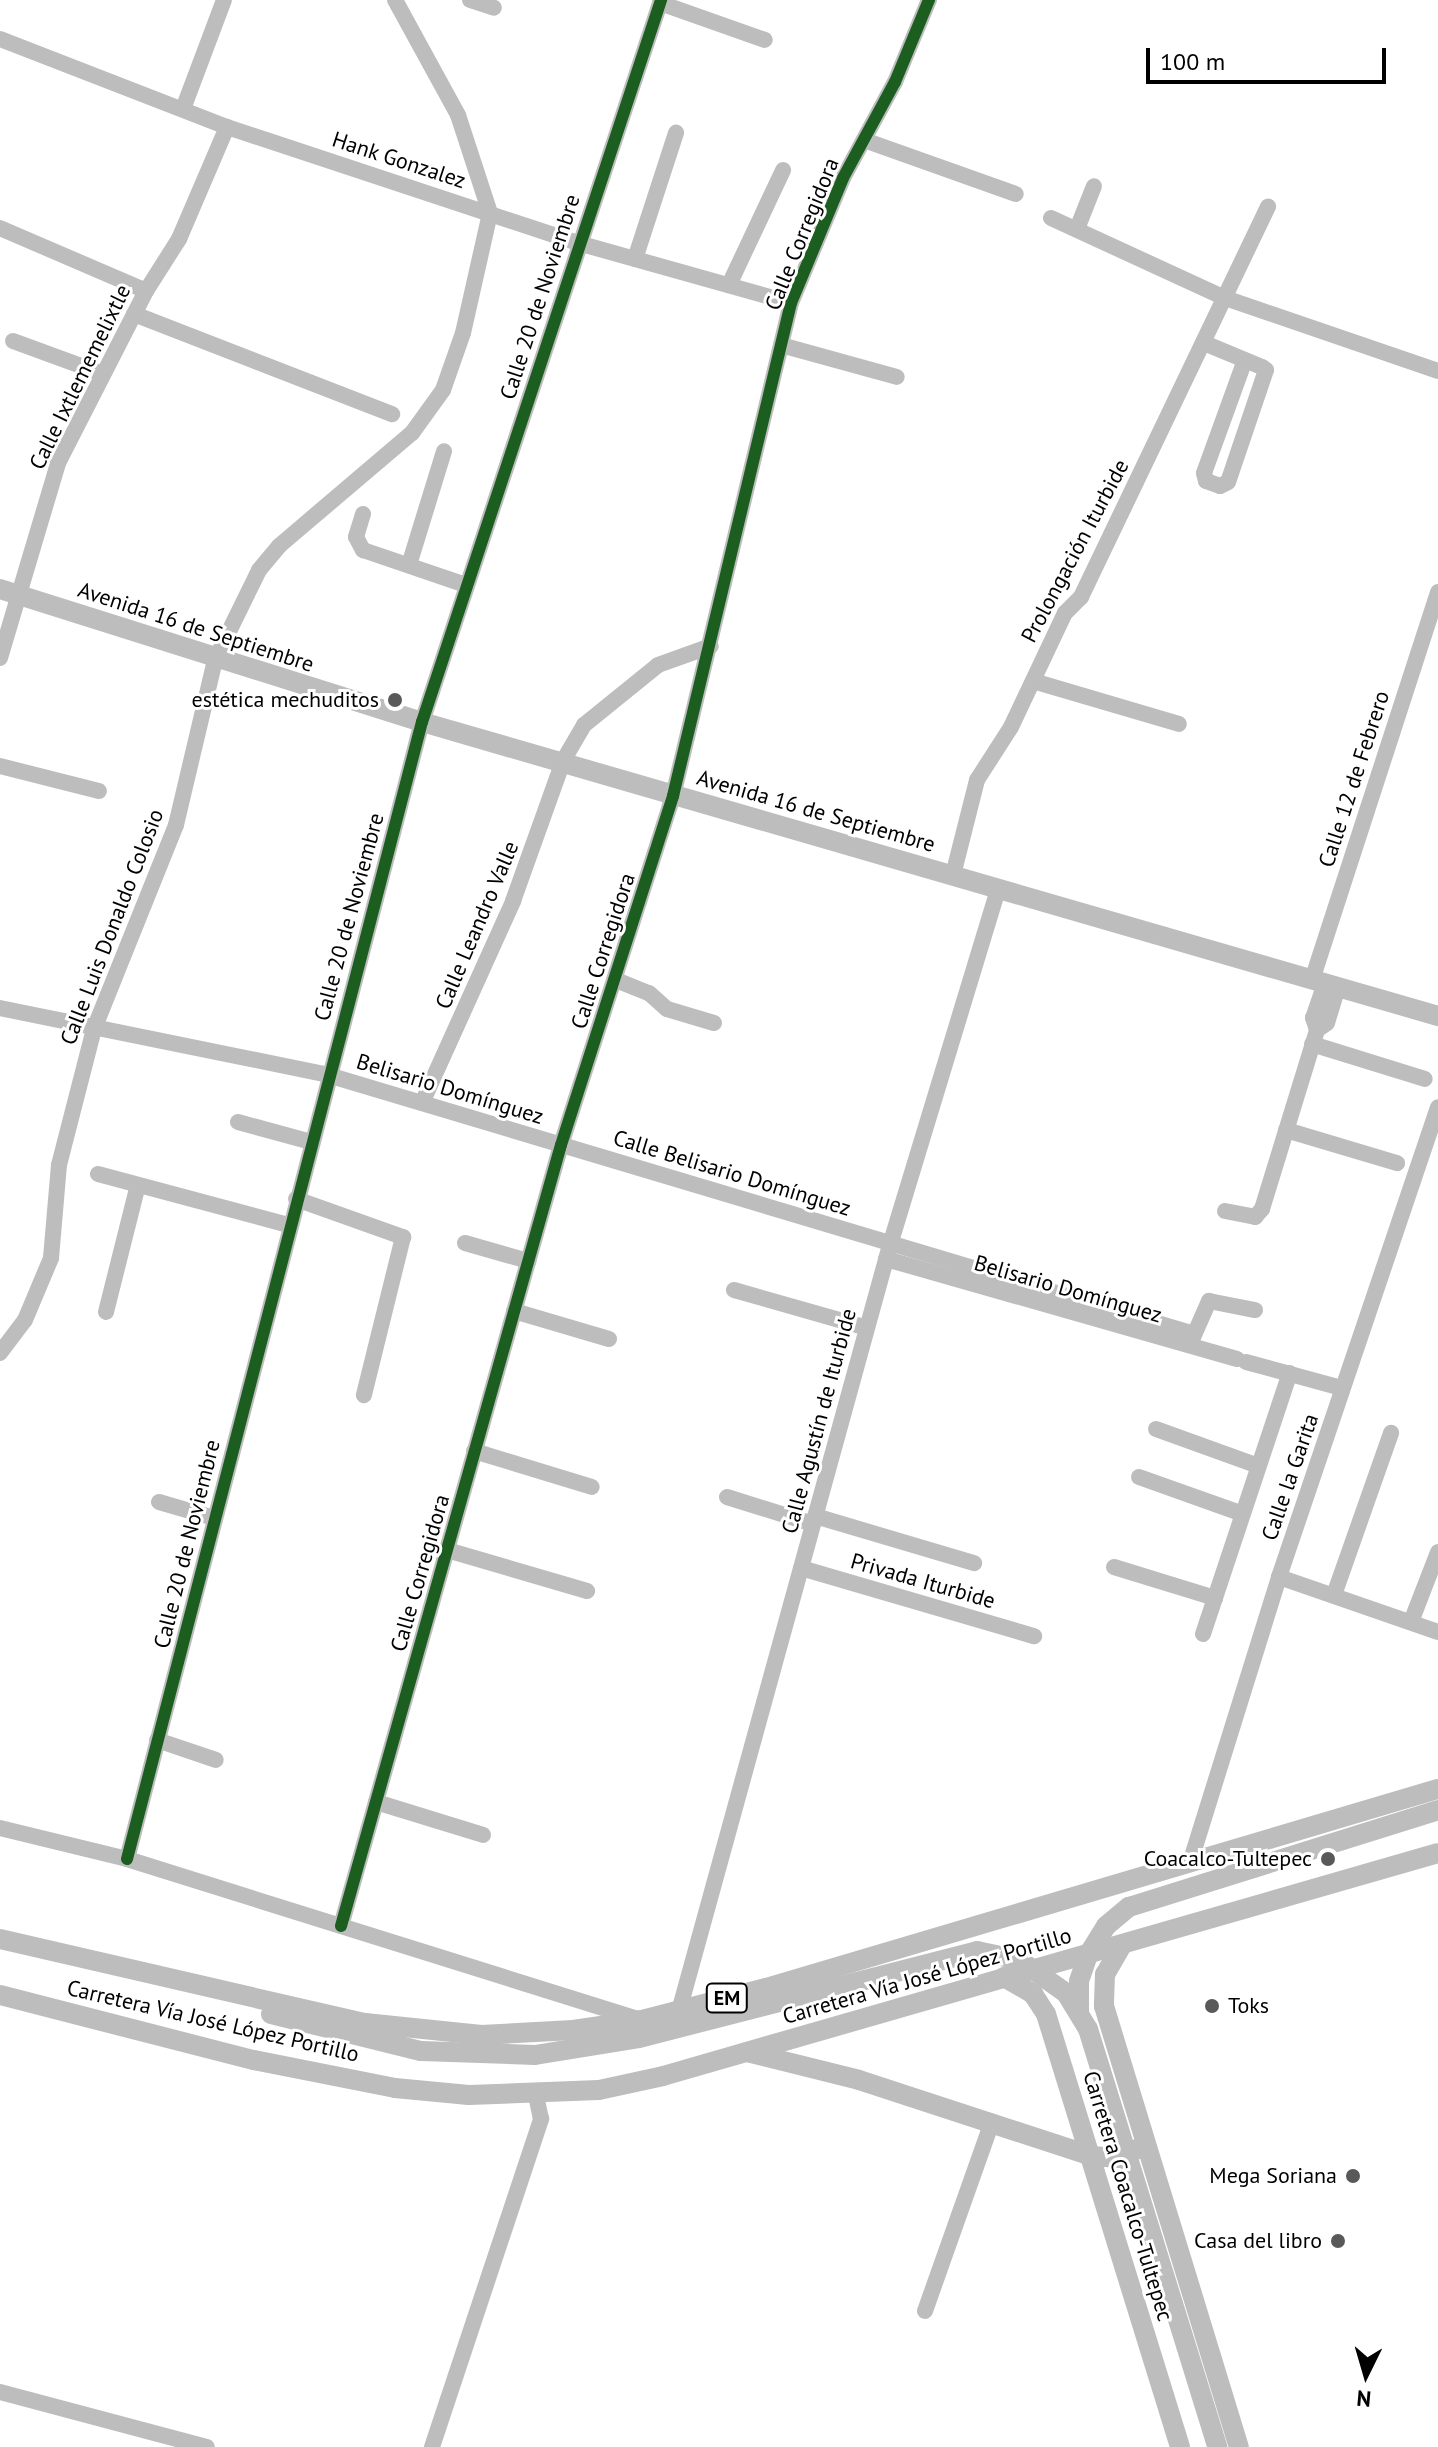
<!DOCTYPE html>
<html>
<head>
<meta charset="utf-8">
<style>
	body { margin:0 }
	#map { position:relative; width:1438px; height:2447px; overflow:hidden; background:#fff; font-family:"PT Sans",sans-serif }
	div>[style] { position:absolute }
	.minor>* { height:16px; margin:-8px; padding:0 8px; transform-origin:8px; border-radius:8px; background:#bdbdbd }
	.major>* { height:20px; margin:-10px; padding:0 10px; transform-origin:10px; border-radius:10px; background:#bdbdbd }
	.cycleway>* { height:12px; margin:-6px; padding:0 6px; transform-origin:6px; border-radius:6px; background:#1b5e20 }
	.dots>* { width:22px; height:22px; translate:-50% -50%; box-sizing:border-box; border:4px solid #fff; border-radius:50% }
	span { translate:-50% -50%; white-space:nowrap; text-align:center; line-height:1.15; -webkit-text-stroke:6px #fff; paint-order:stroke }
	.shield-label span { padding:2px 6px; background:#fff; border:2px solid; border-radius:6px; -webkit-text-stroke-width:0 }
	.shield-label { font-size:20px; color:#000; font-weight:700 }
	.street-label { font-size:22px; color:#000 }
	.poi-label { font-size:22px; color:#000 }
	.right { translate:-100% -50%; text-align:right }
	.left { translate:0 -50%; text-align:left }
	.north { position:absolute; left:1326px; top:2335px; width:80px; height:80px; -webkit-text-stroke:6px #fff; paint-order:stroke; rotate:185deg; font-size:22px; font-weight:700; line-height:32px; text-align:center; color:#000 }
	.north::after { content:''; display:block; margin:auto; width:28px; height:36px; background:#000; clip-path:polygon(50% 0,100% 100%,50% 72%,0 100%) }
	.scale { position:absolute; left:1146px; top:48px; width:240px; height:36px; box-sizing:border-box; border:4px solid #000; border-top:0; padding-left:10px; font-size:24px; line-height:28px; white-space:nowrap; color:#000; -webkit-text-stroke:6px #fff; paint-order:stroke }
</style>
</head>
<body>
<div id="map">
	<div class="minor">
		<i style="left:470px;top:0;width:25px;rotate:18deg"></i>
		<i style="left:660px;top:3px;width:111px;rotate:19.4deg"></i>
		<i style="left:0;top:39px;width:243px;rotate:21.2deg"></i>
		<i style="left:227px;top:127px;width:370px;rotate:18.3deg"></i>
		<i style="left:578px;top:243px;width:221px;rotate:15.7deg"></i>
		<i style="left:183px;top:109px;width:116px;rotate:-69.4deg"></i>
		<i style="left:864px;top:140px;width:161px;rotate:19.6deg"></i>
		<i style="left:1051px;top:218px;width:192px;rotate:24.7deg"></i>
		<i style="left:1225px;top:298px;width:225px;rotate:18.9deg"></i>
		<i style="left:0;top:228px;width:159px;rotate:23.3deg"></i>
		<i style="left:1077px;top:229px;width:46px;rotate:-68.4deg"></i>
		<i style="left:635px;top:259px;width:133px;rotate:-72deg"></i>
		<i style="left:729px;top:285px;width:127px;rotate:-64.8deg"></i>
		<i style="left:134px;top:314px;width:277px;rotate:21.2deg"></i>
		<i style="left:13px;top:341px;width:96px;rotate:20.1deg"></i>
		<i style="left:1204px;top:343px;width:63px;rotate:22.5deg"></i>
		<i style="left:1262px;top:367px;width:5px;rotate:37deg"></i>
		<i style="left:1266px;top:370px;width:118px;rotate:108.7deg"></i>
		<i style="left:1228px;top:482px;width:9px;rotate:153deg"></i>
		<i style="left:1220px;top:486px;width:15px;rotate:-160deg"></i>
		<i style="left:1206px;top:481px;width:8px;rotate:-104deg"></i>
		<i style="left:1204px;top:473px;width:120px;rotate:-70.1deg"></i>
		<i style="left:781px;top:345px;width:120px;rotate:15.4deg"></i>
		<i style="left:363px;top:514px;width:24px;rotate:107deg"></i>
		<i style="left:356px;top:537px;width:15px;rotate:62deg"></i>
		<i style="left:363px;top:550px;width:109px;rotate:18.8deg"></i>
		<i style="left:409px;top:565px;width:119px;rotate:-72.9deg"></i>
		<i style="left:0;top:658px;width:203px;rotate:-73.4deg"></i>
		<i style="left:58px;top:463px;width:193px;rotate:-62.9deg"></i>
		<i style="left:146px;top:291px;width:62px;rotate:-57.6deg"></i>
		<i style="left:179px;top:239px;width:122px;rotate:-66.8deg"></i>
		<i style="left:1033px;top:681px;width:152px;rotate:16.4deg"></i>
		<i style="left:0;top:766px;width:102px;rotate:14.2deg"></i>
		<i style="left:953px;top:875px;width:98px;rotate:-75.8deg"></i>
		<i style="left:977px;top:780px;width:63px;rotate:-57.3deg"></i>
		<i style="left:1011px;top:727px;width:126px;rotate:-64.7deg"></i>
		<i style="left:1065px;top:613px;width:23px;rotate:-45deg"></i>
		<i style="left:1081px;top:597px;width:433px;rotate:-64.4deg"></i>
		<i style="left:616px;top:980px;width:35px;rotate:22deg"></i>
		<i style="left:649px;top:993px;width:24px;rotate:42deg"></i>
		<i style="left:667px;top:1009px;width:49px;rotate:16.6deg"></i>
		<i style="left:1312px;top:980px;width:408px;rotate:-72deg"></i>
		<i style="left:0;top:1008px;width:335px;rotate:11.5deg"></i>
		<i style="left:328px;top:1075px;width:904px;rotate:16.65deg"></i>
		<i style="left:1317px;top:1030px;width:12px;rotate:-35deg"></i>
		<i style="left:1327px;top:1023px;width:38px;rotate:-73deg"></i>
		<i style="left:1312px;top:1044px;width:118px;rotate:17.2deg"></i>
		<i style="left:422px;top:1103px;width:222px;rotate:-65.7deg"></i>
		<i style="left:513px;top:901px;width:149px;rotate:-70.3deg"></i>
		<i style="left:563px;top:761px;width:42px;rotate:-59.7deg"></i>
		<i style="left:584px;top:725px;width:95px;rotate:-39deg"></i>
		<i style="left:658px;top:665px;width:56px;rotate:-19.7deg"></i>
		<i style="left:238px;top:1122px;width:76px;rotate:15.3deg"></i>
		<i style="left:1286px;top:1130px;width:116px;rotate:16.6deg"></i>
		<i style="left:98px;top:1174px;width:198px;rotate:15deg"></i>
		<i style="left:296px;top:1199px;width:114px;rotate:19.6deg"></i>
		<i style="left:403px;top:1237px;width:163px;rotate:103.9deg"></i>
		<i style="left:1225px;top:1211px;width:31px;rotate:11deg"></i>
		<i style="left:1255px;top:1217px;width:11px;rotate:-49deg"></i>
		<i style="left:1262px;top:1209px;width:187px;rotate:-72.9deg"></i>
		<i style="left:1317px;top:1030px;width:13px;rotate:-108deg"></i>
		<i style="left:1313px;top:1018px;width:37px;rotate:-71deg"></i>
		<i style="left:465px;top:1243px;width:66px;rotate:15.9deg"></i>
		<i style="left:886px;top:1259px;width:365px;rotate:15.9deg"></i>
		<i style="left:734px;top:1290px;width:138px;rotate:15.9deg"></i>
		<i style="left:514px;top:1311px;width:99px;rotate:16.4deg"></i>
		<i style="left:106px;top:1312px;width:131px;rotate:-75.9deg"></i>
		<i style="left:1191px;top:1342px;width:45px;rotate:-66.3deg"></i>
		<i style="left:1209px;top:1301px;width:47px;rotate:11.1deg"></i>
		<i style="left:0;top:1353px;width:41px;rotate:-52.9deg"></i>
		<i style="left:25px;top:1320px;width:67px;rotate:-67.2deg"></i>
		<i style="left:51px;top:1258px;width:93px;rotate:-85.1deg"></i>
		<i style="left:59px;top:1165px;width:140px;rotate:-75.6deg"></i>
		<i style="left:94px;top:1029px;width:220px;rotate:-68.1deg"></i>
		<i style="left:176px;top:825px;width:170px;rotate:-76.7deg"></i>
		<i style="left:215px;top:660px;width:100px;rotate:-63.9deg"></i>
		<i style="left:259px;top:570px;width:31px;rotate:-50deg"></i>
		<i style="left:279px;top:546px;width:175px;rotate:-40.4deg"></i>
		<i style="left:412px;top:433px;width:53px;rotate:-54.2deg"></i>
		<i style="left:443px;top:390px;width:60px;rotate:-70.7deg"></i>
		<i style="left:463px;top:333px;width:123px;rotate:-77.3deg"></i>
		<i style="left:490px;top:213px;width:103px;rotate:-108.1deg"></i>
		<i style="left:458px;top:115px;width:131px;rotate:-118.7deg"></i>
		<i style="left:1246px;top:1362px;width:99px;rotate:15.2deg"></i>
		<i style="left:1156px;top:1429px;width:109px;rotate:19.8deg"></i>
		<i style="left:474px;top:1451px;width:123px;rotate:17deg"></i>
		<i style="left:1139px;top:1477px;width:110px;rotate:19.6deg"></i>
		<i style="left:727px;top:1497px;width:90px;rotate:17.4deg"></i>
		<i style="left:159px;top:1502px;width:57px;rotate:16.2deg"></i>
		<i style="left:815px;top:1516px;width:166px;rotate:16.5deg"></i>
		<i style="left:447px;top:1550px;width:146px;rotate:16.3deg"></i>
		<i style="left:1114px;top:1567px;width:106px;rotate:17.1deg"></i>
		<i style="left:801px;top:1568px;width:243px;rotate:16.3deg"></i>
		<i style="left:1279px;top:1577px;width:168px;rotate:19.1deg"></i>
		<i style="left:1334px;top:1595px;width:172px;rotate:-70.6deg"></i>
		<i style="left:1411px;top:1622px;width:75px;rotate:-68.9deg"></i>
		<i style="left:1203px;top:1634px;width:275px;rotate:-71.6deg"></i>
		<i style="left:157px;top:1740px;width:62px;rotate:18.7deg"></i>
		<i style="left:376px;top:1802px;width:112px;rotate:17.1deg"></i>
		<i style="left:0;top:1828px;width:131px;rotate:13.7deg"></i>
		<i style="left:127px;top:1859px;width:535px;rotate:17.39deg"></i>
		<i style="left:127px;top:1859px;width:1175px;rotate:-75.46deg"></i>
		<i style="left:422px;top:722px;width:761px;rotate:-71.68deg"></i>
		<i style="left:1190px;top:1863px;width:300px;rotate:-72.7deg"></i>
		<i style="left:1279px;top:1577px;width:496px;rotate:-71.3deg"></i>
		<i style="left:341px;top:1926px;width:811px;rotate:-74.27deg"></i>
		<i style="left:561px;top:1145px;width:367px;rotate:-72.2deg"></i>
		<i style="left:673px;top:796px;width:507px;rotate:-76.54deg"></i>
		<i style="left:791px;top:303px;width:135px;rotate:-67.4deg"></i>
		<i style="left:843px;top:178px;width:109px;rotate:-61.6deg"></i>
		<i style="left:895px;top:82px;width:89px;rotate:-67.5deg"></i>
		<i style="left:679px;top:2011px;width:795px;rotate:-74.6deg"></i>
		<i style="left:890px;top:1245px;width:372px;rotate:-73.1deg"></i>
		<i style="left:925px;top:2311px;width:201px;rotate:-70.5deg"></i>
		<i style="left:0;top:2392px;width:214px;rotate:14.9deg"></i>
		<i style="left:432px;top:2447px;width:346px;rotate:-71.6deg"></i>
		<i style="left:541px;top:2119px;width:25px;rotate:-102deg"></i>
	</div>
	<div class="major">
		<i style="left:0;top:589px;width:442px;rotate:17.5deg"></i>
		<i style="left:422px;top:722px;width:1058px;rotate:16.14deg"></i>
		<i style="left:0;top:1939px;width:375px;rotate:13deg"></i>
		<i style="left:365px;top:2023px;width:117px;rotate:5.9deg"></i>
		<i style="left:481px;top:2035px;width:92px;rotate:-3.1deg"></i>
		<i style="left:573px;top:2030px;width:70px;rotate:-8.2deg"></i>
		<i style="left:642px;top:2020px;width:128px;rotate:-14.5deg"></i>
		<i style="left:766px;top:1988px;width:701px;rotate:-16.5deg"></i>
		<i style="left:1122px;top:1945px;width:34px;rotate:120deg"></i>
		<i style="left:1105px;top:1974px;width:32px;rotate:92deg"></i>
		<i style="left:1104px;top:2006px;width:461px;rotate:73deg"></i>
		<i style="left:1004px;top:1977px;width:34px;rotate:30deg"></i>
		<i style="left:1033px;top:1994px;width:24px;rotate:57deg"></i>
		<i style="left:1046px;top:2014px;width:453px;rotate:72.8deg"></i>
		<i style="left:0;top:1995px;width:262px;rotate:14.4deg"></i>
		<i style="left:254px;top:2060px;width:144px;rotate:11.2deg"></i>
		<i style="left:395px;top:2088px;width:74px;rotate:5.4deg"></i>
		<i style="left:469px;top:2095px;width:130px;rotate:-2.2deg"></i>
		<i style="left:599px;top:2090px;width:66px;rotate:-12.3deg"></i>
		<i style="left:663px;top:2076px;width:806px;rotate:-16.05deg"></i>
		<i style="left:1079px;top:2013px;width:32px;rotate:-90deg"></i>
		<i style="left:1079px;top:1981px;width:28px;rotate:-71deg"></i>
		<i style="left:1088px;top:1955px;width:34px;rotate:-58deg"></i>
		<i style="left:1106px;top:1926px;width:30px;rotate:-40deg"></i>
		<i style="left:1129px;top:1907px;width:324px;rotate:-17.4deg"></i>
		<i style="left:271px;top:2014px;width:154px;rotate:13.9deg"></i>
		<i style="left:421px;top:2051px;width:114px;rotate:2deg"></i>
		<i style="left:535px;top:2055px;width:105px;rotate:-9.3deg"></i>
		<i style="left:639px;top:2038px;width:349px;rotate:-14.4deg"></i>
		<i style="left:977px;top:1951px;width:43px;rotate:12.1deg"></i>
		<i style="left:1019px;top:1960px;width:57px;rotate:35.1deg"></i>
		<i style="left:1066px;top:1993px;width:42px;rotate:58.6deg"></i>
		<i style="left:1088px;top:2029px;width:437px;rotate:72.8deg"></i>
		<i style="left:747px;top:2052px;width:115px;rotate:14deg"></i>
		<i style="left:859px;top:2080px;width:244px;rotate:18.1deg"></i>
		<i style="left:1091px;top:2156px;width:29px;rotate:4deg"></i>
		<i style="left:1120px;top:2158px;width:19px;rotate:-28deg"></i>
	</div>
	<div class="cycleway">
		<i style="left:127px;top:1859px;width:1175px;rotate:-75.46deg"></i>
		<i style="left:422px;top:722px;width:761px;rotate:-71.68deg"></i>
		<i style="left:341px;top:1926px;width:811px;rotate:-74.27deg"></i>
		<i style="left:561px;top:1145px;width:367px;rotate:-72.2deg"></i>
		<i style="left:673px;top:796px;width:507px;rotate:-76.54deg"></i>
		<i style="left:791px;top:303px;width:135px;rotate:-67.4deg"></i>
		<i style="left:843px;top:178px;width:109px;rotate:-61.6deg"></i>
		<i style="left:895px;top:82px;width:89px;rotate:-67.5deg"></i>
	</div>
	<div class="dots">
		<i style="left:395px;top:700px;background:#595959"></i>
		<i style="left:1328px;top:1859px;background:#595959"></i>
		<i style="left:1212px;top:2006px;background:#595959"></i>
		<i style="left:1353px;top:2176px;background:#595959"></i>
		<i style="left:1338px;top:2241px;background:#595959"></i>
	</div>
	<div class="shield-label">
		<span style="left:727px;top:1998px">EM</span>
	</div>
	<div class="street-label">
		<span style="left:399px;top:160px;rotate:18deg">Hank Gonzalez</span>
		<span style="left:802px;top:234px;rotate:-68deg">Calle Corregidora</span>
		<span style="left:540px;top:297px;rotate:-72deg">Calle 20 de Noviembre</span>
		<span style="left:80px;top:377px;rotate:-64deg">Calle Ixtlememelixtle</span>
		<span style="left:1075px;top:551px;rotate:-62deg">Prolongación Iturbide</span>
		<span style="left:196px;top:627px;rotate:18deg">Avenida 16 de Septiembre</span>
		<span style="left:1354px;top:779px;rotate:-72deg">Calle 12 de Febrero</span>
		<span style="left:816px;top:811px;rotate:16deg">Avenida 16 de Septiembre</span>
		<span style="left:349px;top:917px;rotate:-75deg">Calle 20 de Noviembre</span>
		<span style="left:477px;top:925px;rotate:-67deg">Calle Leandro Valle</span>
		<span style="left:112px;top:927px;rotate:-69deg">Calle Luis Donaldo Colosio</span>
		<span style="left:603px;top:951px;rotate:-72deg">Calle Corregidora</span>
		<span style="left:450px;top:1089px;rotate:17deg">Belisario Domínguez</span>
		<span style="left:732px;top:1173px;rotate:17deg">Calle Belisario Domínguez</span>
		<span style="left:1068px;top:1289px;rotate:16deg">Belisario Domínguez</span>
		<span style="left:819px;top:1421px;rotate:-75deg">Calle Agustín de Iturbide</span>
		<span style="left:1290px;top:1477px;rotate:-71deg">Calle la Garita</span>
		<span style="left:187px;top:1544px;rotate:-76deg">Calle 20 de Noviembre</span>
		<span style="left:420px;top:1573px;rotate:-74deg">Calle Corregidora</span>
		<span style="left:923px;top:1581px;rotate:16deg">Privada Iturbide</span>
		<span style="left:927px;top:1976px;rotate:-16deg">Carretera Vía José López Portillo</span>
		<span style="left:213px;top:2021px;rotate:13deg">Carretera Vía José López Portillo</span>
		<span style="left:1128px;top:2196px;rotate:73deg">Carretera Coacalco-Tultepec</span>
	</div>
	<div class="poi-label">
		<span class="right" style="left:379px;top:700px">estética mechuditos</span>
		<span class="right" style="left:1312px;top:1859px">Coacalco-Tultepec</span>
		<span class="left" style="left:1228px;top:2006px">Toks</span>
		<span class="right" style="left:1337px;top:2176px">Mega Soriana</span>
		<span class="right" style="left:1322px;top:2241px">Casa del libro</span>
	</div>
	<div class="north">N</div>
	<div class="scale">100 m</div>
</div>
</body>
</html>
